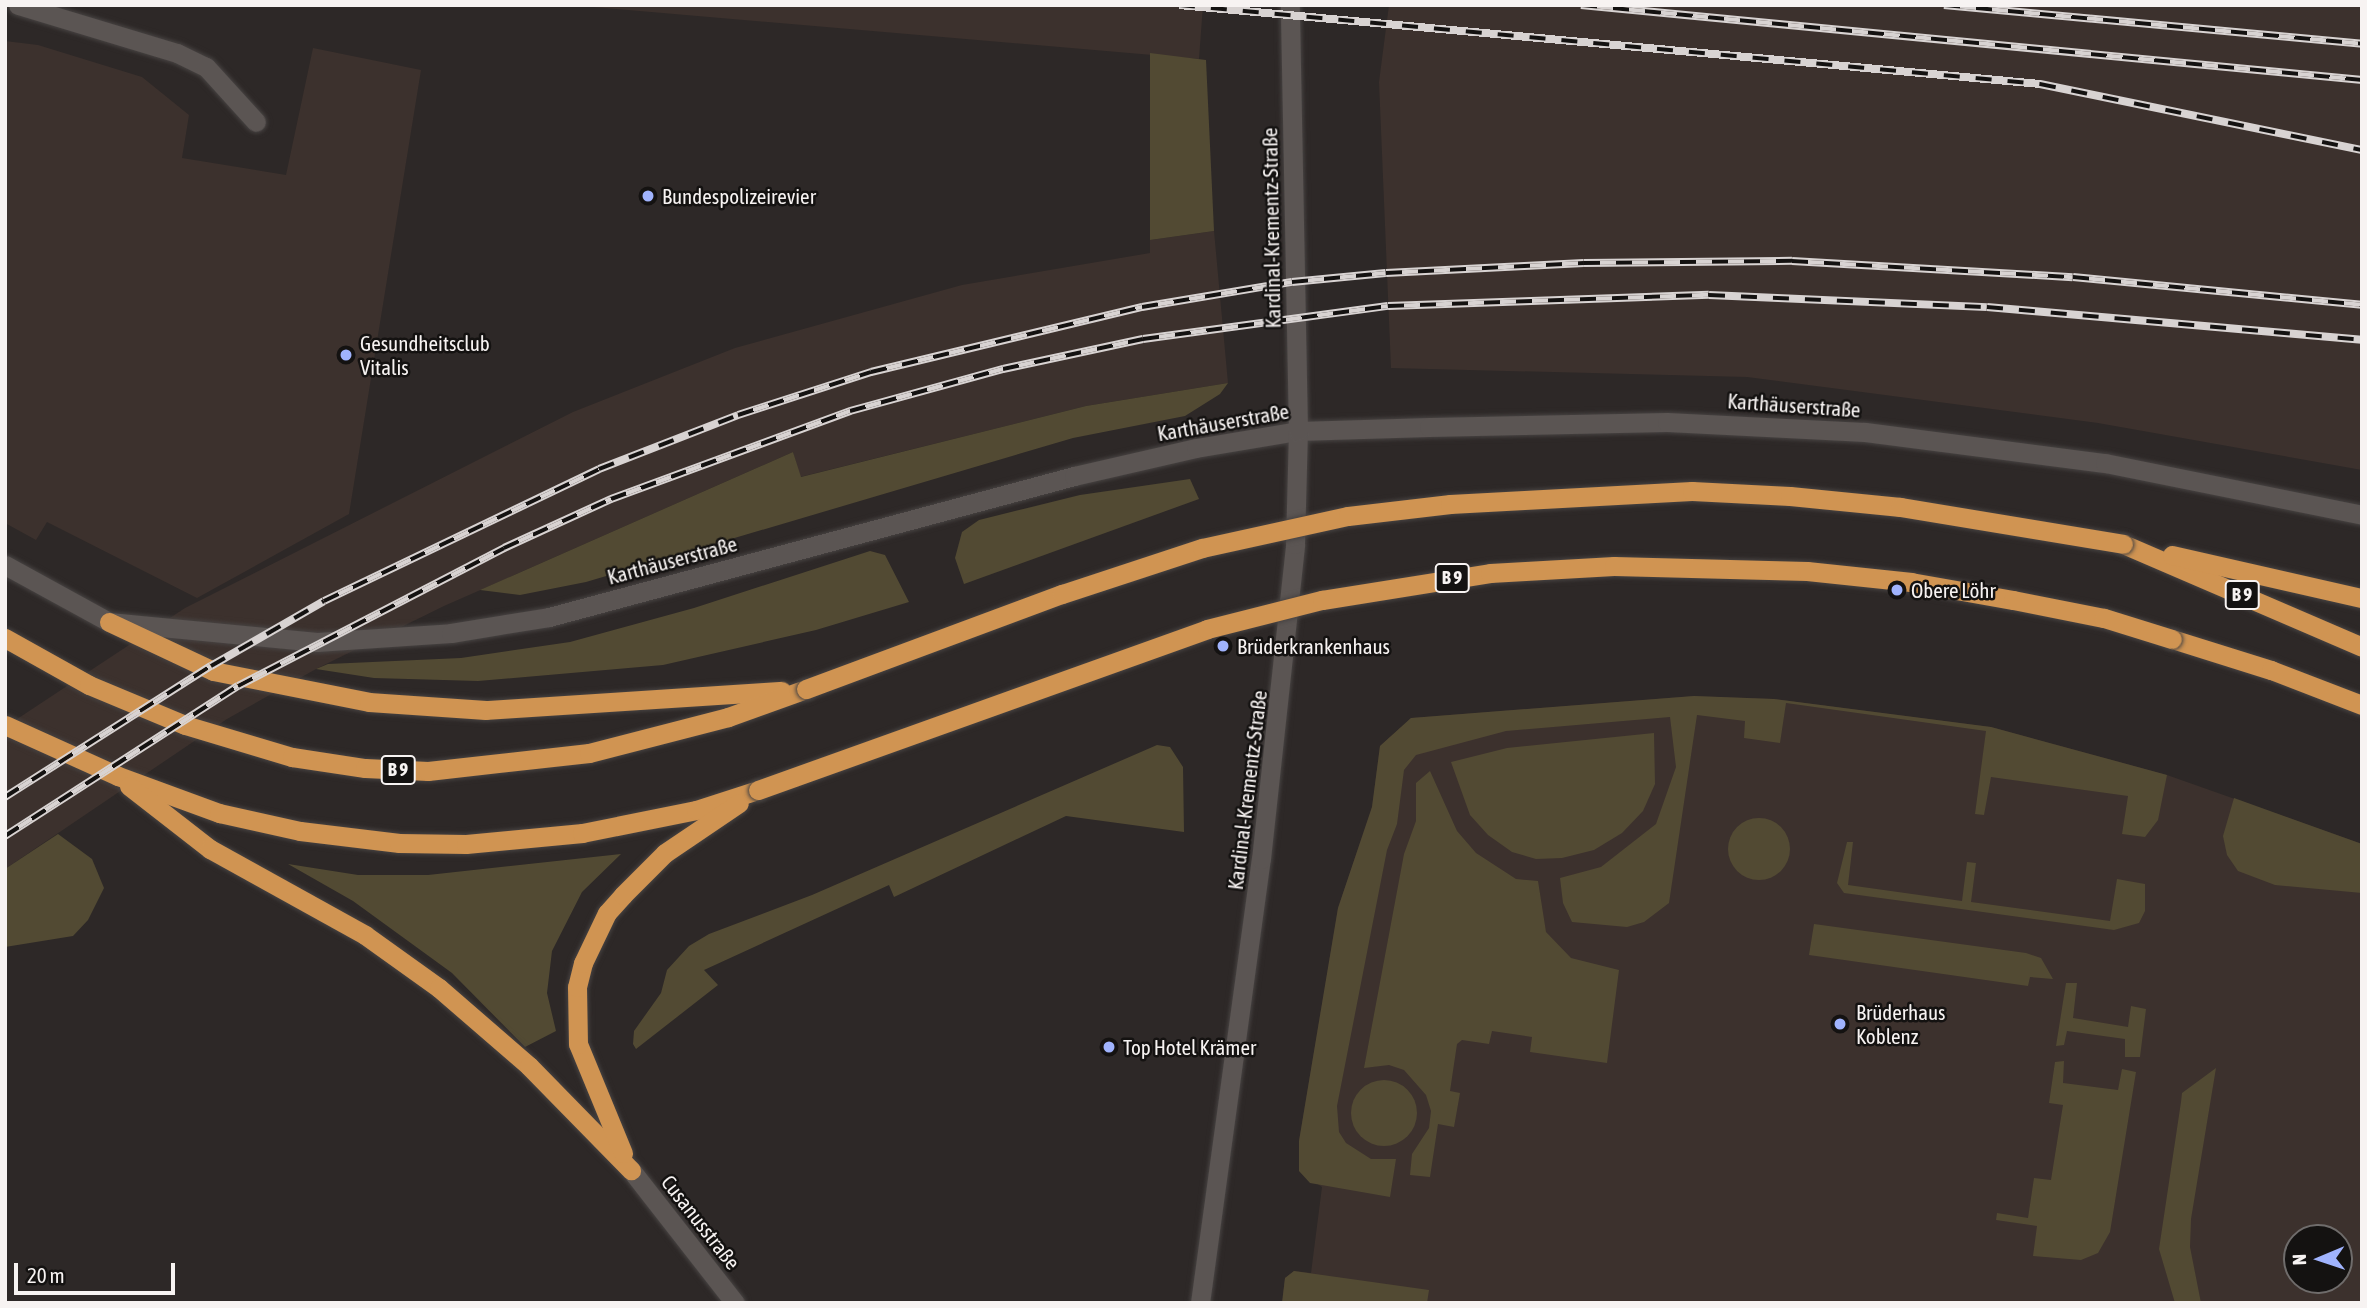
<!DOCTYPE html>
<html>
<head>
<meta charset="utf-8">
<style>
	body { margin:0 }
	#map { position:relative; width:2367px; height:1308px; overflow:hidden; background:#2d2827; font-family:"Asap Condensed",sans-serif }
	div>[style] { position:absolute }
	.built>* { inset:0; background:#3c312d }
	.green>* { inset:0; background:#524a33 }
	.round { border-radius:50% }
	.roads { filter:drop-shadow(0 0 2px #474342) drop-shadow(0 0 2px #474342) }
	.minor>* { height:19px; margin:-9.5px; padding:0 9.5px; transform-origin:9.5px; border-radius:9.5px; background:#5b5553 }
	.trunk>* { height:19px; margin:-9.5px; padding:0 9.5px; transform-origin:9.5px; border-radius:9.5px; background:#d09452 }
	.rail>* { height:8px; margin-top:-4px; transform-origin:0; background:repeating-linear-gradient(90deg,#141211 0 16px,#d8d3d2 0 32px); box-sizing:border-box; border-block:2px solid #d8d3d2 }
	.bridges { filter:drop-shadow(0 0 2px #474342) drop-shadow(0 0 2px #474342) }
	.trunk-bridge>* { height:19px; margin:-9.5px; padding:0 9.5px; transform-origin:9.5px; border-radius:9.5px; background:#d09452 }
	.dots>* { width:19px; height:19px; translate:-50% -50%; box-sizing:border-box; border:4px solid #141211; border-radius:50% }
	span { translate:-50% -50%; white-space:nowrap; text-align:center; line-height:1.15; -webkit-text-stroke:5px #141211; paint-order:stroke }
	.shield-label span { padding:2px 5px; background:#141211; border:2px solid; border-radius:5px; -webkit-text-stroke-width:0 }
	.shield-label { font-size:19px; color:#f7f3f2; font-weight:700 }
	.poi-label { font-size:21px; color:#f7f3f2 }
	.left { translate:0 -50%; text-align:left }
	.street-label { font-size:21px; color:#f7f3f2 }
	.frame { position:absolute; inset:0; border:7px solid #f7f3f2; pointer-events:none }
	.north { position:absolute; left:2283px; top:1224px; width:70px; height:70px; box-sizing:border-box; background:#141211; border:2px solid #6f6c6b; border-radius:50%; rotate:268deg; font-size:19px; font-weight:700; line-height:28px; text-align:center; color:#f7f3f2 }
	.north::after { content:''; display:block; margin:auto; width:24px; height:32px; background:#a0b3fd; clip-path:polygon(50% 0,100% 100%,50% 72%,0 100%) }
	.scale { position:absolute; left:14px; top:1263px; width:161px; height:32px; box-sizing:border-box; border:4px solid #f7f3f2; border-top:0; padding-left:9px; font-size:21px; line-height:24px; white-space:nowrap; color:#f7f3f2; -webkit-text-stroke:5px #141211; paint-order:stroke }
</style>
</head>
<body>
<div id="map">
	<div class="built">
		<i style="clip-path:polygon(570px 5px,1203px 5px,1199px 59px)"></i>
		<i style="clip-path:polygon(1389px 5px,2362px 5px,2362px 470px,2098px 423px,1747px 377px,1391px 368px,1379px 82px)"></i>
		<i style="clip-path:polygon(5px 41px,38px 45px,142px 77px,189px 115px,182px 158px,286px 175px,313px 48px,421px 70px,349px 514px,197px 598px,47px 522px,36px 540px,5px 523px)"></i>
		<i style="clip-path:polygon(1214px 231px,1228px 383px,1086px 406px,800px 477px,793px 452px,444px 606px,316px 669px,227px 719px,5px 869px,5px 727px,185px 608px,573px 412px,735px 348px,962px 285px,1150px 253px,1150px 240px)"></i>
		<i style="clip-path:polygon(evenodd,1694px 696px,1774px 699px,1991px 727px,2167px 775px,2362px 844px,2362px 1303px,1282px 1303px,1285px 1278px,1294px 1271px,1311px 1273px,1322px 1187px,1299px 1171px,1299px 1141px,1338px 908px,1372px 807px,1380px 746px,1411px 718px,1694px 696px,2297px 1238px,2339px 1238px,2339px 1280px,2297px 1280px,2297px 1238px)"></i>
	</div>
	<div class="green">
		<i style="clip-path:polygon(1150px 53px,1206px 60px,1214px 231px,1150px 240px)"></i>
		<i style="clip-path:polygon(1228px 383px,1220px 394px,1185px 416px,1073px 438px,586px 582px,520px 595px,480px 590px,793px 452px,801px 477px,1086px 406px)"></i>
		<i style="clip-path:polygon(1190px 479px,1199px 499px,964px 584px,955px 558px,962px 532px,979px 520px,1080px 495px)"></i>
		<i style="clip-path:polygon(870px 551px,885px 555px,909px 602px,816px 630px,663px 665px,478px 681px,374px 678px,316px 669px,328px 664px,461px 658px,570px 642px,694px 608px)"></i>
		<i style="clip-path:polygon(1694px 696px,1774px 699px,1991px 727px,2167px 775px,2158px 820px,2145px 837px,2122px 834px,2128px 796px,1991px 777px,1984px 815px,1975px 814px,1986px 731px,1786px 703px,1780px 743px,1744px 738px,1745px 721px,1697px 715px,1669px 903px,1644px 922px,1627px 927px,1572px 922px,1563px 903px,1560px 878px,1601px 867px,1656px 824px,1676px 767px,1670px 717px,1506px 731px,1416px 755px,1404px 770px,1397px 824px,1387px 850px,1337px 1106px,1339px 1132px,1346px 1143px,1371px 1159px,1396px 1159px,1390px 1197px,1310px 1183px,1299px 1171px,1299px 1141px,1338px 908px,1372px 807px,1380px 746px,1411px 718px)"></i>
		<i style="clip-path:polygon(1654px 733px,1655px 784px,1643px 811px,1622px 833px,1594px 850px,1562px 858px,1536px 859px,1512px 852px,1488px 835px,1470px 815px,1451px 762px,1507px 748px)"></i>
		<i style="clip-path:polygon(1157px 745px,1170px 747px,1183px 767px,1184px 832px,1066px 816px,894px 897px,889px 885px,704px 970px,718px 985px,636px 1049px,633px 1044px,634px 1031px,661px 993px,667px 970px,689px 946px,709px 934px,812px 895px)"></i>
		<i style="clip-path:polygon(1430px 771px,1457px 831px,1476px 853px,1516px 879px,1538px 881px,1546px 932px,1571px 958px,1619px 970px,1607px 1063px,1530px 1052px,1532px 1037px,1492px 1031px,1489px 1044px,1462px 1040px,1457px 1044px,1450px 1091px,1460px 1093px,1454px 1127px,1438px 1124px,1430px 1177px,1410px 1175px,1412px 1154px,1429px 1128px,1431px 1111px,1426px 1095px,1404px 1070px,1389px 1065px,1364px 1068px,1404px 854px,1416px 821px,1416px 783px)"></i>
		<i style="clip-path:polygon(2234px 798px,2362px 844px,2362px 893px,2275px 885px,2238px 871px,2227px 855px,2223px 836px)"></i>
		<i class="round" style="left:1728px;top:818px;width:62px;height:62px"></i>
		<i style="clip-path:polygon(58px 834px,92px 859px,104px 888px,88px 920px,73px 936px,5px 947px,5px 869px)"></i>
		<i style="clip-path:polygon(1847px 842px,1853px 842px,1848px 885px,1962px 901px,1967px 862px,1976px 863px,1971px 902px,2110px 921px,2117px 879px,2145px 884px,2145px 911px,2139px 923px,2114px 930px,1844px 893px,1837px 883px)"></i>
		<i style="clip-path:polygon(621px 854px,582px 892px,552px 951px,547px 993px,556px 1031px,525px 1047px,452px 973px,353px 901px,288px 864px,358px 875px,428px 875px)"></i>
		<i style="clip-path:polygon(1814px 924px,2026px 953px,2041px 958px,2053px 979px,2030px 977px,2028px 986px,1809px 955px)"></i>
		<i style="clip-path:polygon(2066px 983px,2077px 983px,2073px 1018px,2128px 1027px,2131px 1006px,2146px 1009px,2140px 1057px,2125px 1057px,2125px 1039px,2067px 1031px,2064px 1045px,2056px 1046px)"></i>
		<i style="clip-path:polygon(2064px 1061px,2063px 1083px,2118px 1090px,2122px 1069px,2136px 1072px,2110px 1232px,2098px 1253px,2081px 1260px,2033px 1256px,2037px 1226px,1996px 1220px,1997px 1213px,2028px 1218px,2034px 1178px,2051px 1180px,2063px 1105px,2049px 1103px,2055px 1062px)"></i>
		<i style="clip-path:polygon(2216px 1068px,2191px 1219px,2190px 1247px,2201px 1303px,2175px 1303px,2159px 1249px,2181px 1102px,2182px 1093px)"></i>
		<i class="round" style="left:1351px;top:1080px;width:66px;height:66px"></i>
		<i style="clip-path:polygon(1294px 1271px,1429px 1290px,1427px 1303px,1282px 1303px,1285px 1278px)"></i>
	</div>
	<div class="roads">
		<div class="minor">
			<i style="left:18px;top:5px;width:166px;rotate:16.8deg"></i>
			<i style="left:177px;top:53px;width:32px;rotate:26deg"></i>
			<i style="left:206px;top:67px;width:74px;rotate:47.7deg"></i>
			<i style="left:5px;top:565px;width:119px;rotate:28.7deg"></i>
			<i style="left:109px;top:622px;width:209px;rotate:5.5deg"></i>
			<i style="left:317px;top:642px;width:134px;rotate:-3.8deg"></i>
			<i style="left:451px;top:633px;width:99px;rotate:-9.3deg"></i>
			<i style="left:549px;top:617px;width:544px;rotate:-15.03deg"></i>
			<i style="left:1074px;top:476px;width:125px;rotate:-12.9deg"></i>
			<i style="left:1196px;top:448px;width:103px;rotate:-9.5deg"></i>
			<i style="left:1298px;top:431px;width:131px;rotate:-1.7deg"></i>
			<i style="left:1429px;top:427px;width:238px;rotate:-1.2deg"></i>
			<i style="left:1667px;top:422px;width:198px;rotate:2.9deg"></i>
			<i style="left:1865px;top:432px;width:242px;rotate:7.4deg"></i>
			<i style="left:2105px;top:463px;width:262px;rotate:11.4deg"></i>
			<i style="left:631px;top:1170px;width:169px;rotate:52deg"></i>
			<i style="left:1200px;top:1303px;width:448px;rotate:-82.2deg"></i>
			<i style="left:1261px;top:859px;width:317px;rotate:-83.8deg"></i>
			<i style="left:1295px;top:544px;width:113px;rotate:-88.5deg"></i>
			<i style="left:1298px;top:431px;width:426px;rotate:-91.1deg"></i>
		</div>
		<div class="trunk">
			<i style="left:2123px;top:544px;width:260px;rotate:23.3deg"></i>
			<i style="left:2172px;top:555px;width:195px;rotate:12.8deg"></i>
			<i style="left:109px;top:622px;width:115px;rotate:25.2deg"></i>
			<i style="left:213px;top:671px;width:159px;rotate:11.2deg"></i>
			<i style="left:369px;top:702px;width:117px;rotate:3.9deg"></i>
			<i style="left:486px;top:710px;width:296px;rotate:-3.7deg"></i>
			<i style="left:5px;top:638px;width:96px;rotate:29.2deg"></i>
			<i style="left:89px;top:685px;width:104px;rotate:22.6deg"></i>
			<i style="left:185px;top:725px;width:112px;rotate:16.7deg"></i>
			<i style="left:292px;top:757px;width:74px;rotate:8.6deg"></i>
			<i style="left:365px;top:768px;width:63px;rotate:2.7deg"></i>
			<i style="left:428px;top:771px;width:162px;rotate:-6.4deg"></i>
			<i style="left:589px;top:753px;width:144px;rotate:-14.5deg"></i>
			<i style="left:728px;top:717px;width:83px;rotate:-19.7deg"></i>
			<i style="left:2172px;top:639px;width:104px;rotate:17.4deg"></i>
			<i style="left:2271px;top:670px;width:97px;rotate:21deg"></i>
			<i style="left:5px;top:725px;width:124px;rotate:24.3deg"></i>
			<i style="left:118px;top:776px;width:108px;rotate:20.1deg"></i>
			<i style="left:219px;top:813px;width:83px;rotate:12.5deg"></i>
			<i style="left:300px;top:831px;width:100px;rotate:6.9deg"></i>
			<i style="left:399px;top:843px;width:67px;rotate:0.9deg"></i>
			<i style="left:466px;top:844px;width:117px;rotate:-5.4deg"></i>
			<i style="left:582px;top:833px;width:116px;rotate:-11.4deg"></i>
			<i style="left:696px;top:810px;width:65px;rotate:-17.9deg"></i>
			<i style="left:129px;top:786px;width:103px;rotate:37.9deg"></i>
			<i style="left:210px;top:849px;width:177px;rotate:29deg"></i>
			<i style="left:365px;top:935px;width:91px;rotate:35.6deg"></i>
			<i style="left:439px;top:988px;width:119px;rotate:40.9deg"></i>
			<i style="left:529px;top:1066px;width:146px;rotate:45.6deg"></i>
			<i style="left:623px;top:1153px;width:118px;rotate:-112.4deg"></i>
			<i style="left:578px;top:1044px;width:57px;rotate:-91deg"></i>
			<i style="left:577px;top:987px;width:25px;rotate:-76deg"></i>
			<i style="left:583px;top:963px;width:55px;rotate:-64.4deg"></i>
			<i style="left:607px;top:913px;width:24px;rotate:-48deg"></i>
			<i style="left:623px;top:895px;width:59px;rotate:-45deg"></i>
			<i style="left:665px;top:853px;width:89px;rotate:-34deg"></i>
		</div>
	</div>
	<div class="rail">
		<i style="left:1179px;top:5px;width:865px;rotate:5.24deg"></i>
		<i style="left:2040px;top:84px;width:329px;rotate:11.6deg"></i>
		<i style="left:1581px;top:5px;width:785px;rotate:5.49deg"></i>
		<i style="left:1944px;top:5px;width:420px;rotate:5.3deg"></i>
		<i style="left:5px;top:797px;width:244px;rotate:-32.5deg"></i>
		<i style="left:211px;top:666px;width:130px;rotate:-29.9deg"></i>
		<i style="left:324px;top:601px;width:305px;rotate:-25.6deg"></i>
		<i style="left:599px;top:469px;width:149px;rotate:-21.2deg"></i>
		<i style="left:738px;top:415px;width:140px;rotate:-17.9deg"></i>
		<i style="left:871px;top:372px;width:279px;rotate:-13.5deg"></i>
		<i style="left:1142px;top:307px;width:152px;rotate:-9.5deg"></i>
		<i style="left:1292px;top:282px;width:94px;rotate:-5.5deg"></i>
		<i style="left:1386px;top:273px;width:198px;rotate:-2.9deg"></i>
		<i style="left:1584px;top:263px;width:208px;rotate:-0.6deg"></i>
		<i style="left:1792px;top:261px;width:281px;rotate:3.3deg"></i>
		<i style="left:2073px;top:277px;width:290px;rotate:5.5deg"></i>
		<i style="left:5px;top:836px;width:277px;rotate:-32.8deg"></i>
		<i style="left:238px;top:686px;width:300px;rotate:-27.4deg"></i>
		<i style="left:504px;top:548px;width:118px;rotate:-24.6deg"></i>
		<i style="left:611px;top:499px;width:255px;rotate:-20.2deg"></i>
		<i style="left:850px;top:411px;width:159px;rotate:-15.4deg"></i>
		<i style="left:1003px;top:369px;width:143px;rotate:-12.1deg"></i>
		<i style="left:1143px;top:339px;width:247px;rotate:-7.7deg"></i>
		<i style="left:1388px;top:306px;width:321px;rotate:-2deg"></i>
		<i style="left:1709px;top:295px;width:278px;rotate:2.5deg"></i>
		<i style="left:1987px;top:307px;width:376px;rotate:5deg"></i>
	</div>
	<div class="bridges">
		<div class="trunk-bridge">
			<i style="left:806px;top:689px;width:273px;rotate:-20.4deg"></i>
			<i style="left:1062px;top:594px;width:147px;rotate:-18.2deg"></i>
			<i style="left:1202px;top:548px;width:149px;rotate:-12.4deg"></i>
			<i style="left:1348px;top:516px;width:103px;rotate:-6.7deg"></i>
			<i style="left:1450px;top:504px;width:242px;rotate:-3.1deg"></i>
			<i style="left:1692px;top:491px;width:98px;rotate:2.9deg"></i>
			<i style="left:1790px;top:496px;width:111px;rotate:5.7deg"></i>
			<i style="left:1900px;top:507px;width:226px;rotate:9.4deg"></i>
			<i style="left:758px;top:790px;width:477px;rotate:-19.7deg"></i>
			<i style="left:1207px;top:629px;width:119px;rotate:-14.2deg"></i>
			<i style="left:1322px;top:600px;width:170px;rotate:-9.1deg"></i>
			<i style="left:1490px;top:573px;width:124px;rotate:-3.2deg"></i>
			<i style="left:1614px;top:566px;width:193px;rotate:1.5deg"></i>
			<i style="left:1807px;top:571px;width:105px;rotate:6deg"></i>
			<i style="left:1911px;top:582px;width:104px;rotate:10deg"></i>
			<i style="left:2013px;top:600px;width:93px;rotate:11.2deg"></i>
			<i style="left:2104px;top:618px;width:71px;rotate:17.2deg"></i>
		</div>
	</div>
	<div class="dots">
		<i style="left:648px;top:196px;background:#a0b3fd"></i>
		<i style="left:346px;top:355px;background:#a0b3fd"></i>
		<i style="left:1897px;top:590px;background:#a0b3fd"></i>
		<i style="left:1223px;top:646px;background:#a0b3fd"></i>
		<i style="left:1840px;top:1024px;background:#a0b3fd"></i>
		<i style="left:1109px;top:1047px;background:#a0b3fd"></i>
	</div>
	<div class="shield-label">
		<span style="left:1452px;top:578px">B 9</span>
		<span style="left:2242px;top:595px">B 9</span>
		<span style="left:398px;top:770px">B 9</span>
	</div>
	<div class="poi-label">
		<span class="left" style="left:662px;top:196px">Bundespolizeirevier</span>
		<span class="left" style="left:360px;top:355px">Gesundheitsclub<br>Vitalis</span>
		<span class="left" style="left:1911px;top:590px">Obere Löhr</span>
		<span class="left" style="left:1237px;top:646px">Brüderkrankenhaus</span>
		<span class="left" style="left:1856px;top:1024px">Brüderhaus<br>Koblenz</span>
		<span class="left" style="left:1123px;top:1047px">Top Hotel Krämer</span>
	</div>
	<div class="street-label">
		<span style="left:1271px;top:228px;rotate:-91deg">Kardinal-Krementz-Straße</span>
		<span style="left:1794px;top:405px;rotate:4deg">Karthäuserstraße</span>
		<span style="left:1223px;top:422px;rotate:-10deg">Karthäuserstraße</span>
		<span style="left:672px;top:560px;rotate:-15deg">Karthäuserstraße</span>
		<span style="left:1247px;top:790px;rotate:-83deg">Kardinal-Krementz-Straße</span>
		<span style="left:701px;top:1222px;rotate:52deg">Cusanusstraße</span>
	</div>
	<div class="frame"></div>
	<div class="north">N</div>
	<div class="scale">20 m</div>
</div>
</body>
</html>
